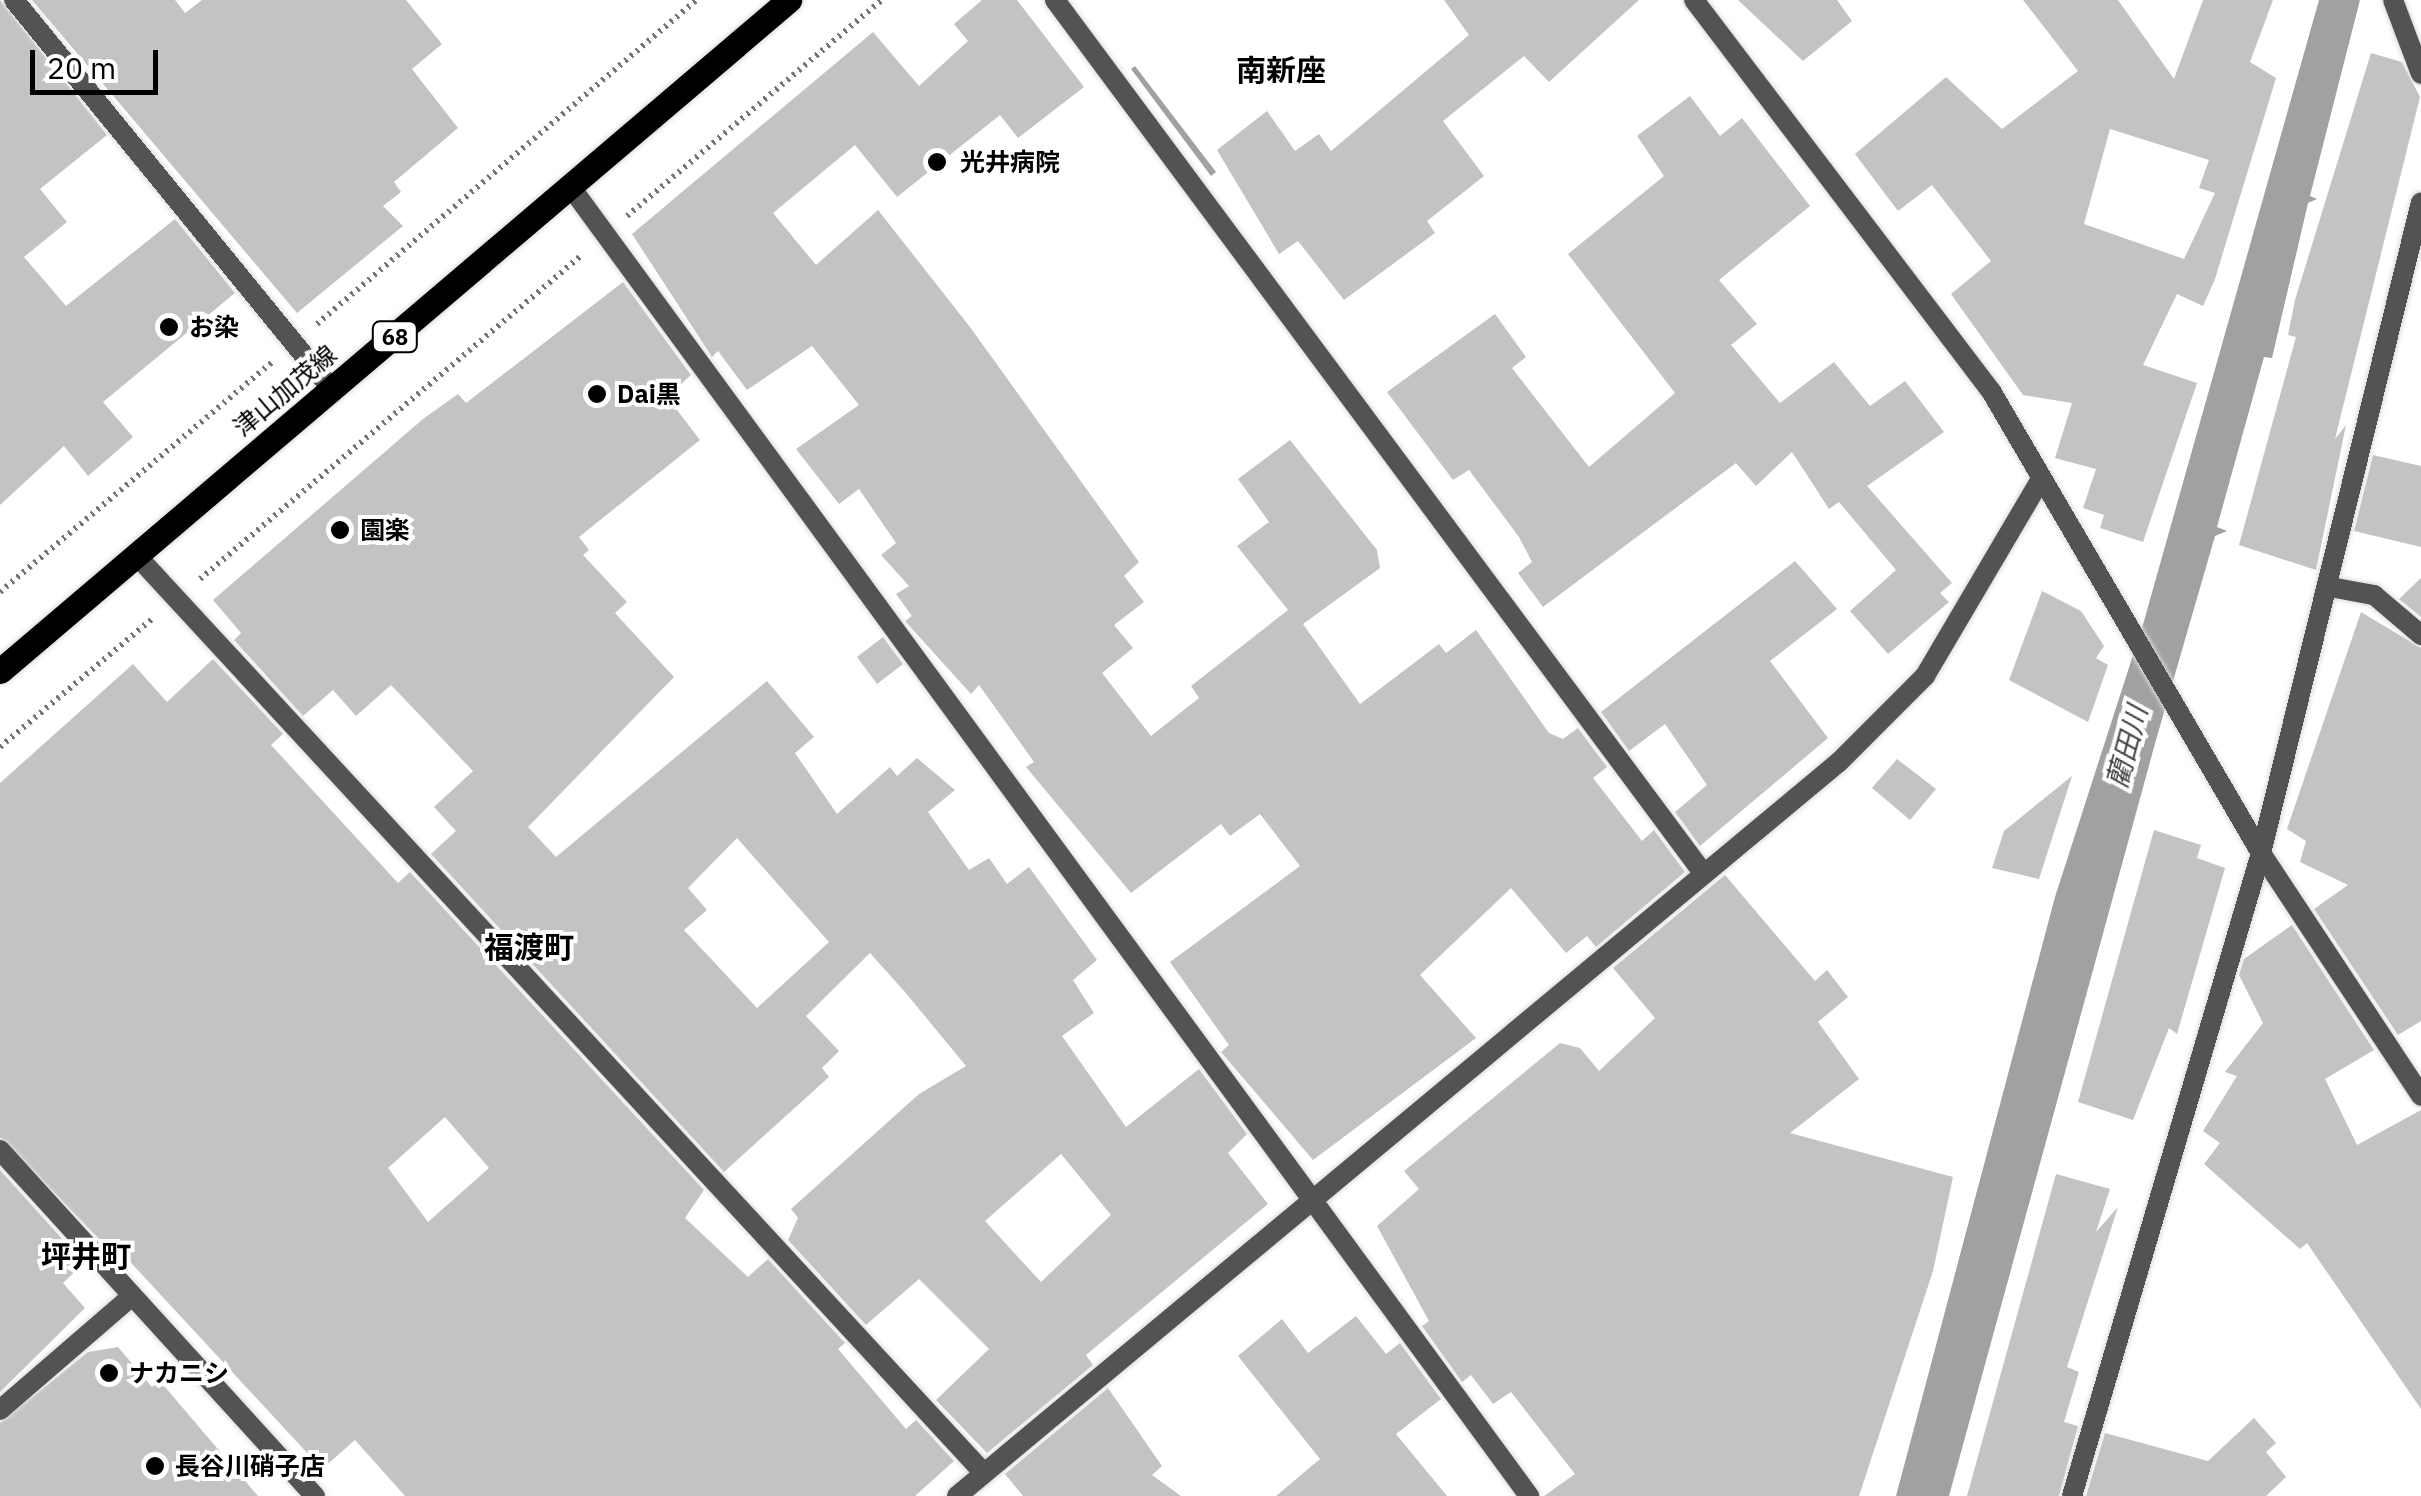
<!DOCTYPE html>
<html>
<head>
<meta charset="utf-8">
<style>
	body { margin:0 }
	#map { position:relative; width:2421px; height:1496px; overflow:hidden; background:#fff; font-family:"IBM Plex Sans","Noto Sans JP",sans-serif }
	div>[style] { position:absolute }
	.water>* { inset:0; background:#a1a1a1 }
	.building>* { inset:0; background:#c3c3c3 }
	.path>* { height:6px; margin-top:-3px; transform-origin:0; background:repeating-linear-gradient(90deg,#757575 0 2.5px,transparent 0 7.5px) }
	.roads { filter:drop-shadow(0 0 2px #dbdbdb) drop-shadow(0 0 2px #dbdbdb) }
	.minor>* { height:20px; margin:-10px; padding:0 10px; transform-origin:10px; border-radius:10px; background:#535353 }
	.primary>* { height:25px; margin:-12.5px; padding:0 12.5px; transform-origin:12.5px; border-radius:12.5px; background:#000 }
	.dots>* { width:28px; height:28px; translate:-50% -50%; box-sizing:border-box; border:5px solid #fff; border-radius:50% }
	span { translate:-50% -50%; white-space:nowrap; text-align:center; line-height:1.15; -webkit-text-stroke:8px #fff; paint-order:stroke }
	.shield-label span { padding:2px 8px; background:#fff; border:2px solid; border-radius:8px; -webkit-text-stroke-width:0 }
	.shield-label { font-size:22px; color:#000; font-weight:700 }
	.poi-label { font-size:25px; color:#000; font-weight:700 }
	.left { translate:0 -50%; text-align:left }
	.street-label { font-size:25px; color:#000 }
	.water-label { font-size:28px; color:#424242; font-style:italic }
	.quarter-label { font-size:30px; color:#000; font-weight:700 }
	.scale { position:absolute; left:30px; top:50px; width:128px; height:45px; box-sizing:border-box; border:5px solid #000; border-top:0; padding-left:12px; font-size:30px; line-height:35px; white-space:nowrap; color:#000; -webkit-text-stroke:8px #fff; paint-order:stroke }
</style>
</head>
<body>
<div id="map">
	<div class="water">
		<i style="clip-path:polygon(2319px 0,2360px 0,2310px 196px,2317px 199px,2308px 203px,2272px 358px,2264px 357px,2217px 527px,2227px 531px,2215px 536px,2156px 740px,1949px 1496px,1896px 1496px,2055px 897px,2144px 621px)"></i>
		<i style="clip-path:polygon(1135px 66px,1216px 172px,1211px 176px,1131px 69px)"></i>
	</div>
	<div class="building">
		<i style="clip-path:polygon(0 0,107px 135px,40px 189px,67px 222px,24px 257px,66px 306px,175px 219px,235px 293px,103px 402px,133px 437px,88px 476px,64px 446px,0 505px)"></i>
		<i style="clip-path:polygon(32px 0,175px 0,185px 13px,202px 0,406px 0,442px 44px,412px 69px,458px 128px,394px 182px,401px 192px,383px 206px,403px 226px,297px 313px)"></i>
		<i style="clip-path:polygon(982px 0,1017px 0,1084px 87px,1018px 138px,1000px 115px,897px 197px,855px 145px,773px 213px,816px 265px,878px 210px,970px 327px,1139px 562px,1124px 576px,1144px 602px,1114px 625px,1133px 648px,1102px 673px,1151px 736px,1199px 698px,1191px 686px,1288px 610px,1237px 546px,1269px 522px,1238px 479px,1290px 440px,1377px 550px,1380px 568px,1303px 624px,1360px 704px,1439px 644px,1446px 653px,1476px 630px,1549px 733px,1563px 739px,1578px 728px,1607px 767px,1593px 778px,1642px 841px,1654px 830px,1685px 872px,1596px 947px,1587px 936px,1566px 953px,1511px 888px,1420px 975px,1476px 1038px,1313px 1160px,1221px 1052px,1229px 1045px,1170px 962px,1300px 866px,1260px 814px,1230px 836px,1221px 824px,1131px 893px,1026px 767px,1034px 762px,979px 685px,971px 694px,905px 621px,912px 616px,896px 594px,909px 586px,881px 555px,896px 543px,859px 489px,839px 504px,796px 449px,859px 405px,812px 346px,747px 390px,718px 351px,712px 357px,632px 234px,873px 32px,919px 86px,968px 41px,954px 24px)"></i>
		<i style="clip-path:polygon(1444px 0,1639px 0,1549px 82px,1524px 56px,1443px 121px,1484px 176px,1427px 221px,1435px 233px,1344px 300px,1298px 241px,1279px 254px,1217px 150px,1267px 111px,1295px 151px,1319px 134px,1331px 151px,1469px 35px)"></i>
		<i style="clip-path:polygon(1738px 0,1837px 0,1852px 21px,1803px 61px)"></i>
		<i style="clip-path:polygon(evenodd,2023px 0,2118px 0,2174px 79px,2203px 0,2273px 0,2250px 62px,2276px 78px,2215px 279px,2203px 306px,2177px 294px,2143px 365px,2197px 383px,2143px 542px,2100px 528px,2104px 515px,2083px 508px,2096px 469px,2055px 458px,2072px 403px,2023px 395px,1951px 294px,1991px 261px,1932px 185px,1898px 211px,1855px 154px,1946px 77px,2002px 129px,2078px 71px,2023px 0,2110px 129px,2209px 160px,2199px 188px,2215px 193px,2184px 259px,2084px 224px,2110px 129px)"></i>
		<i style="clip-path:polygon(2371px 53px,2402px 62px,2420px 97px,2335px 439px,2346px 425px,2316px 570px,2239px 545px,2296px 337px,2288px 335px,2295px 300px)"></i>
		<i style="clip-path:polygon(1690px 96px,1720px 136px,1742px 118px,1810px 206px,1719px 280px,1757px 324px,1731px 345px,1780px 403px,1834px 362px,1870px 406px,1905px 381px,1944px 432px,1867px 486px,1952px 583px,1940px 593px,1949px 602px,1888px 654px,1850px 611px,1896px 570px,1839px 502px,1829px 509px,1792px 452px,1756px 486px,1736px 463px,1543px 607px,1518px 573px,1532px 562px,1519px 537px,1469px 470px,1453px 480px,1387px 392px,1495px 314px,1526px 357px,1512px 368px,1589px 467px,1675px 393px,1568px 254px,1664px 176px,1637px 136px)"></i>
		<i style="clip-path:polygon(evenodd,623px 282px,691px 375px,667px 397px,700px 440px,579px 537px,589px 550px,583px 555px,627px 602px,615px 613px,674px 677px,528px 827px,556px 857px,767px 681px,814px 737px,795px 753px,837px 814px,890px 767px,897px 776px,917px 758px,955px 790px,928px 812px,969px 870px,989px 858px,1007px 884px,1029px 867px,1097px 960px,1073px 980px,1094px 1013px,1062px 1036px,1126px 1127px,1199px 1069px,1247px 1134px,1228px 1153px,1268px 1204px,1086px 1355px,1093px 1365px,987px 1453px,936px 1400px,989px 1349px,919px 1279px,866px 1325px,788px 1240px,798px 1218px,791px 1209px,919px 1094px,966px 1066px,905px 992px,870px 953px,806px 1016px,839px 1051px,822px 1068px,829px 1077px,724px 1172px,431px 854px,456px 831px,434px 807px,473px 771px,391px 685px,356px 716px,333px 690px,303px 716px,234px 640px,241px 633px,213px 600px,423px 419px,458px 394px,466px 403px,623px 282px,737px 838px,829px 942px,757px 1008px,684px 930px,707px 910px,688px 888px,737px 838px,623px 282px,1061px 1154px,1111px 1215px,1041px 1282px,985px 1221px,1061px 1154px)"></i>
		<i style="clip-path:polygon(2373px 455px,2421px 466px,2421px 547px,2354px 531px)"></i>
		<i style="clip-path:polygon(1795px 561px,1837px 609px,1770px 661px,1828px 738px,1700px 846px,1675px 812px,1707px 785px,1665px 724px,1629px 751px,1601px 712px)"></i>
		<i style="clip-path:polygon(2421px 578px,2421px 617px,2399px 599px)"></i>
		<i style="clip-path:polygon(2042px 591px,2081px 611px,2104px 646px,2096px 658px,2108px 665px,2088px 722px,2009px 680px)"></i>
		<i style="clip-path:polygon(2361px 612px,2421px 648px,2421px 1021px,2398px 1035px,2314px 909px,2348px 885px,2300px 862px,2306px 841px,2287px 829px)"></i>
		<i style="clip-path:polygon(883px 637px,903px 664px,877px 684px,857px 657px)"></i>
		<i style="clip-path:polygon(evenodd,213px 659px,283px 734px,271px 745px,398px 883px,410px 872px,704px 1190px,685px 1218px,748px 1277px,768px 1259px,845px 1343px,838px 1349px,906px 1429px,916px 1420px,954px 1461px,915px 1496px,405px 1496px,355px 1440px,322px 1469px,109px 1239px,104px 1244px,0 1137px,0 783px,133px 664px,167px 702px,213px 659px,445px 1117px,489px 1168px,428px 1222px,388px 1168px,445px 1117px)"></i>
		<i style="clip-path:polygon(1897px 759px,1936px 789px,1910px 820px,1872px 788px)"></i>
		<i style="clip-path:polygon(2072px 776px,2039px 879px,1992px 868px,2004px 831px)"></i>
		<i style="clip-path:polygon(2154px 830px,2201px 845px,2197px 858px,2225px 868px,2177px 1034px,2169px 1028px,2133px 1120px,2078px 1102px)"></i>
		<i style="clip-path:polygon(1725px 875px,1815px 981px,1827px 970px,1848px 997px,1818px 1022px,1859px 1079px,1790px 1133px,1953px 1177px,1933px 1271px,1859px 1496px,1544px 1496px,1575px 1474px,1511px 1392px,1493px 1404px,1471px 1375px,1462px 1382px,1422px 1326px,1429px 1321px,1377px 1226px,1419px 1189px,1404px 1171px,1560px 1043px,1580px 1048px,1599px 1071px,1655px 1018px,1613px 968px)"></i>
		<i style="clip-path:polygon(2292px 925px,2374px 1050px,2325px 1079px,2357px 1145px,2421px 1110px,2421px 1409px,2307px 1243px,2300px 1249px,2204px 1164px,2220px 1143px,2203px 1131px,2237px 1076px,2225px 1072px,2263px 1023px,2239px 975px,2244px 959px)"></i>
		<i style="clip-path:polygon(0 1170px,84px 1263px,63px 1283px,85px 1308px,0 1392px)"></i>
		<i style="clip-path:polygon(2056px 1174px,2110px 1189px,2096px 1232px,2118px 1207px,2067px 1367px,2079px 1372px,2064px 1422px,2078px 1426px,2059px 1496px,1967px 1496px)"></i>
		<i style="clip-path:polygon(1356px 1316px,1386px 1354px,1400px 1343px,1441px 1399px,1396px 1434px,1447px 1496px,1276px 1496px,1320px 1459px,1238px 1356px,1282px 1319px,1308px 1353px)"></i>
		<i style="clip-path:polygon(118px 1347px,152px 1387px,159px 1380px,258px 1496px,0 1496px,0 1423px,88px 1352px)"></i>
		<i style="clip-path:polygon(1108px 1388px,1162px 1466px,1152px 1475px,1181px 1496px,1023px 1496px,1005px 1474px)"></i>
		<i style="clip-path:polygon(2254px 1418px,2276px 1443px,2266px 1452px,2286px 1477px,2266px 1496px,2086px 1496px,2105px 1433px,2208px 1461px)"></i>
	</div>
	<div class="path">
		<i style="left:627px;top:216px;width:334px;rotate:-40.3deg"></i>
		<i style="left:317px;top:324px;width:499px;rotate:-40.5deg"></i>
		<i style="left:200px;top:579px;width:502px;rotate:-40.32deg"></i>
		<i style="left:0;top:592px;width:358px;rotate:-40.2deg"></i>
		<i style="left:0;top:747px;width:199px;rotate:-40.1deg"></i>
	</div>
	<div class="roads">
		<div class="minor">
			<i style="left:14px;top:0;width:505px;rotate:50.79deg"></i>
			<i style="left:1055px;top:0;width:1087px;rotate:53.41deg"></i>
			<i style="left:1694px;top:0;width:491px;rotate:52.8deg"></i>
			<i style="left:1991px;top:391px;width:535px;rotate:59.7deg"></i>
			<i style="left:2261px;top:853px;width:291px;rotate:56.6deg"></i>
			<i style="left:2393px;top:0;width:79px;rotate:69.3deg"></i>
			<i style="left:570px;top:186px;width:1624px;rotate:53.79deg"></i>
			<i style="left:137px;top:556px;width:1247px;rotate:47.28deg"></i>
			<i style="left:2330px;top:587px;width:45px;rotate:10.3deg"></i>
			<i style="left:2374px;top:595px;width:62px;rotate:40.4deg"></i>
			<i style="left:0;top:1150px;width:468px;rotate:47.7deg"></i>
			<i style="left:0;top:1410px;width:174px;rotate:-40.8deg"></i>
			<i style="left:957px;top:1496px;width:1147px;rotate:-39.77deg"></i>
			<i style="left:1839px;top:762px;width:122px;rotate:-45deg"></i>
			<i style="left:1925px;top:676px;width:226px;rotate:-59.5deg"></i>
			<i style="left:2072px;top:1496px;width:670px;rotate:-73.62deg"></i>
			<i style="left:2261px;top:853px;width:670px;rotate:-76.19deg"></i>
		</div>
		<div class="primary">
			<i style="left:0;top:671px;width:1036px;rotate:-40.38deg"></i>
		</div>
	</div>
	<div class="dots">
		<i style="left:937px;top:162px;background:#000"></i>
		<i style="left:169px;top:327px;background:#000"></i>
		<i style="left:597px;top:394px;background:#000"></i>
		<i style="left:340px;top:530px;background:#000"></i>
		<i style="left:109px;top:1373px;background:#000"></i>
		<i style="left:155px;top:1466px;background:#000"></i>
	</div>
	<div class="shield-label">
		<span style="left:395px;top:337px">68</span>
	</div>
	<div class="poi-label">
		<span class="left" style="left:960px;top:162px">光井病院</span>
		<span class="left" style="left:189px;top:327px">お染</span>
		<span class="left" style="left:617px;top:394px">Dai黒</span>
		<span class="left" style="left:360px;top:530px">園楽</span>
		<span class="left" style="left:129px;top:1373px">ナカニシ</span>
		<span class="left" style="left:175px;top:1466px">長谷川硝子店</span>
	</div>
	<div class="street-label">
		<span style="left:285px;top:391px;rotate:-40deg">津山加茂線</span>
	</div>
	<div class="water-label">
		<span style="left:2127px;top:747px;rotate:-75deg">藺田川</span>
	</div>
	<div class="quarter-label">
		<span style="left:1281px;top:70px">南新座</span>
		<span style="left:529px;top:947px">福渡町</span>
		<span style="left:86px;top:1256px">坪井町</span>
	</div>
	<div class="scale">20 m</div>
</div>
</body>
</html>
